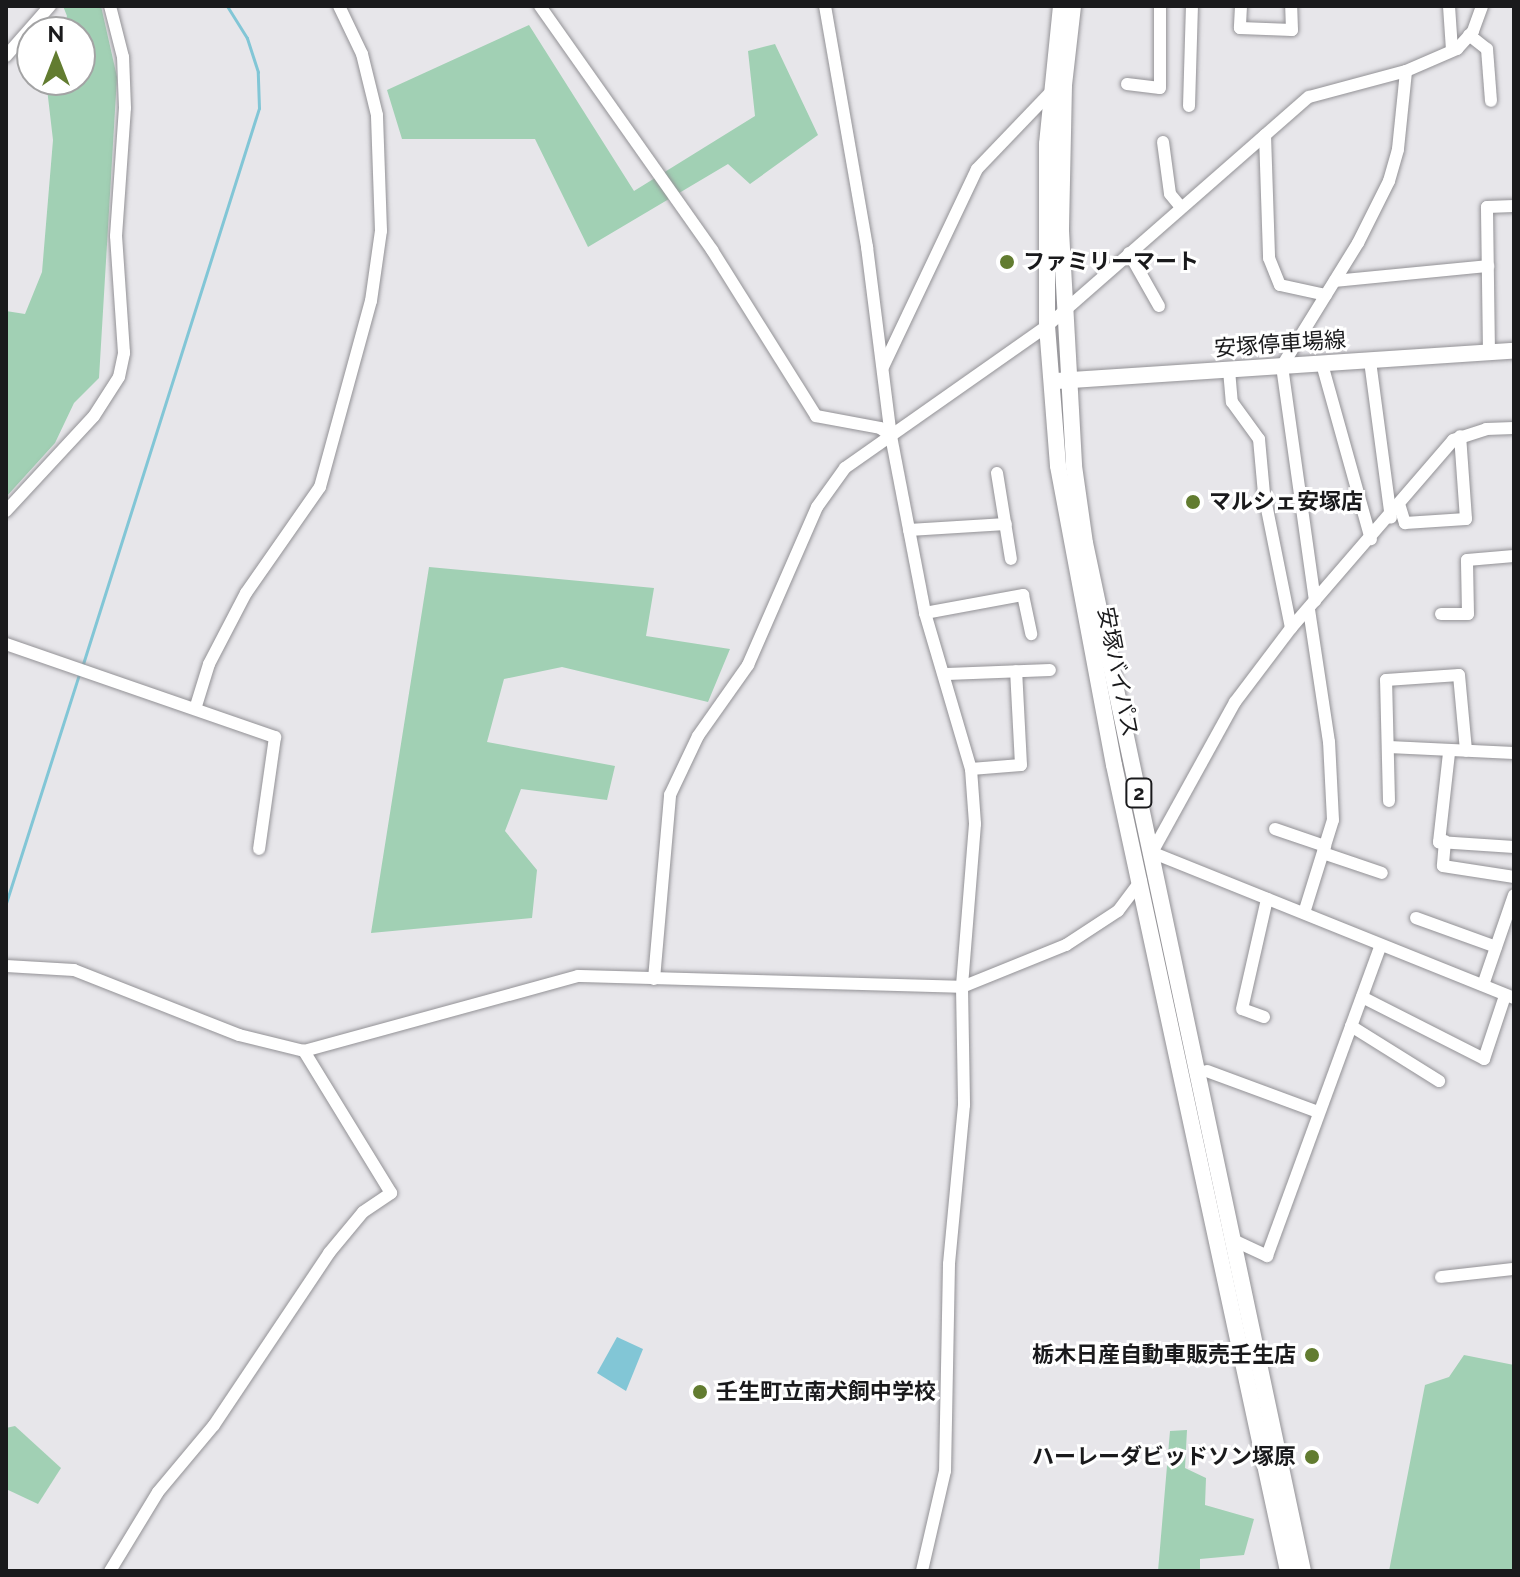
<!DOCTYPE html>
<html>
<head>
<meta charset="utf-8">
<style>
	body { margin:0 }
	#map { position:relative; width:1520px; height:1577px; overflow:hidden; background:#e7e6ea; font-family:Raleway,"Noto Sans JP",sans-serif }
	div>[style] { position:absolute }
	.green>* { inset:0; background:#a1d0b4 }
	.water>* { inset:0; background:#82c6d6 }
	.stream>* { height:3px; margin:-1.5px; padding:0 1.5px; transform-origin:1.5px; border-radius:1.5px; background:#82c6d6 }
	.roads { filter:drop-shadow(0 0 2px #939296) drop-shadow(0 0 2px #939296) }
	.minor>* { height:12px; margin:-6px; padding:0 6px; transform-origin:6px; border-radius:6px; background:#fff }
	.major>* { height:16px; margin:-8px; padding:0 8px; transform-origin:8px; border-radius:8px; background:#fff }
	.dots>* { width:22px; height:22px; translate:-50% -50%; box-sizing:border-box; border:4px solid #fff; border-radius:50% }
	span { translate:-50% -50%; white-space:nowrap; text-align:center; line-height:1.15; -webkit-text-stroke:6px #fff; paint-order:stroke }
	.shield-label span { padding:2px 6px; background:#fff; border:2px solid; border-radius:6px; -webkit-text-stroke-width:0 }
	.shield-label { font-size:20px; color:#1a1a1c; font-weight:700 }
	.poi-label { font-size:22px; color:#1a1a1c; font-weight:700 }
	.left { translate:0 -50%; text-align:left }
	.right { translate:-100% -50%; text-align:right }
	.street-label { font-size:22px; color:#1a1a1c }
	.frame { position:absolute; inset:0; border:8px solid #1a1a1c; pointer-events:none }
	.north { position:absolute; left:16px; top:16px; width:80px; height:80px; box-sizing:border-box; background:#fff; border:2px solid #a3a3a4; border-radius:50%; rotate:0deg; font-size:22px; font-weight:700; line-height:32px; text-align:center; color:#1a1a1c }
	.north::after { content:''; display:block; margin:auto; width:28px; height:36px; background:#627c30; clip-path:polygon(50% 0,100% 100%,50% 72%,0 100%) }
</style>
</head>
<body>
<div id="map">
	<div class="green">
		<i style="clip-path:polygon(63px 6px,101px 6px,117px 77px,99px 378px,74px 403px,55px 443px,6px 497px,6px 311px,25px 314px,42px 272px,53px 140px,46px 80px,80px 80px,80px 32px,62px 32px,67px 16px)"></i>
		<i style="clip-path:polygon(529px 25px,634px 191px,755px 116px,748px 51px,775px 44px,818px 135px,750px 184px,728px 164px,588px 247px,535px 139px,402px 139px,387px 90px)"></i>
		<i style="clip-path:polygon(429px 567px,654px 588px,646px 636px,730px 649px,708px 702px,562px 667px,504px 679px,487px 742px,615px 766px,607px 800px,521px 789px,505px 831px,537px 870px,532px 918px,371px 933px)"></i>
		<i style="clip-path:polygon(1464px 1355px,1514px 1365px,1514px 1571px,1389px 1571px,1425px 1385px,1449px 1377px)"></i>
		<i style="clip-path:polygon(15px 1426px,61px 1468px,38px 1504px,6px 1489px,6px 1428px)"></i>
		<i style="clip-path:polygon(1187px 1430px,1185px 1468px,1206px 1478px,1205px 1505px,1254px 1519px,1244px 1555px,1200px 1559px,1200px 1571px,1158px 1571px,1170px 1431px)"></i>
	</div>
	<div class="water">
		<i style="clip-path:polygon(617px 1337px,643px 1349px,626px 1391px,597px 1373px)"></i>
	</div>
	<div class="stream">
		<i style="left:82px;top:667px;width:586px;rotate:-72.43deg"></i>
		<i style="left:259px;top:108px;width:36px;rotate:-92deg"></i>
		<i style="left:258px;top:72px;width:36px;rotate:-108deg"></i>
		<i style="left:247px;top:38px;width:38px;rotate:-122deg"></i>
		<i style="left:6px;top:903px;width:240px;rotate:-72.3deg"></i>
	</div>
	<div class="roads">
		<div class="minor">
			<i style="left:540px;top:6px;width:299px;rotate:54.8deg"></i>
			<i style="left:712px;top:250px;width:196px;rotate:57.9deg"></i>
			<i style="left:816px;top:416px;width:65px;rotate:10.6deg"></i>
			<i style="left:880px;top:428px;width:14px;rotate:36deg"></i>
			<i style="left:825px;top:6px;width:245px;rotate:80.1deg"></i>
			<i style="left:867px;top:247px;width:191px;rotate:82.8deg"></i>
			<i style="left:891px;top:436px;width:180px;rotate:79.1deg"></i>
			<i style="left:925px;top:613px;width:163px;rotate:73.6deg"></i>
			<i style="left:971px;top:769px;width:55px;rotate:85.8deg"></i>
			<i style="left:975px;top:824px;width:164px;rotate:94.6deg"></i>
			<i style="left:962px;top:987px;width:118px;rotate:89deg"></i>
			<i style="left:964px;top:1105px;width:160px;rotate:95.4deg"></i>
			<i style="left:949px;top:1264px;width:207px;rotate:91.1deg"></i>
			<i style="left:945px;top:1471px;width:103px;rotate:103deg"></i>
			<i style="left:1241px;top:6px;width:22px;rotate:93deg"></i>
			<i style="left:1240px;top:28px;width:52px;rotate:2.2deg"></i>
			<i style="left:1292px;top:30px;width:24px;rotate:-92deg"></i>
			<i style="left:1449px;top:6px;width:44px;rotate:86.1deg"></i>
			<i style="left:1469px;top:35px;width:23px;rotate:38deg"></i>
			<i style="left:1487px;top:49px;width:52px;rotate:85.6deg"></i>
			<i style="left:6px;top:56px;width:67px;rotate:-48.7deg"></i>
			<i style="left:1127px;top:84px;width:33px;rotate:7deg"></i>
			<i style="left:1160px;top:88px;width:82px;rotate:-90deg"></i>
			<i style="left:1189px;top:106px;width:100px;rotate:-88.3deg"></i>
			<i style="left:1265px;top:135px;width:123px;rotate:88.1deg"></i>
			<i style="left:1269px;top:258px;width:29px;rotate:68deg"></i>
			<i style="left:1280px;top:285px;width:47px;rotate:12.3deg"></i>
			<i style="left:1163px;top:142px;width:52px;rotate:82.3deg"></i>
			<i style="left:1170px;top:194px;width:17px;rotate:50deg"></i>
			<i style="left:1129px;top:253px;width:61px;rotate:60.5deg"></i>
			<i style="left:1335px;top:281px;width:154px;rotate:-5.6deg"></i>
			<i style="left:1489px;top:353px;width:146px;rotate:-90.8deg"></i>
			<i style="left:1487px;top:207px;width:27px;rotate:-2deg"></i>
			<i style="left:1370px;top:361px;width:158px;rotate:82.4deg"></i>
			<i style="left:1322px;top:364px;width:182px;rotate:74.4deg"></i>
			<i style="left:883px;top:367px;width:219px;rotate:-64.6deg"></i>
			<i style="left:977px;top:169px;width:105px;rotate:-46.2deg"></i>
			<i style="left:1229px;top:370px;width:32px;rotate:85deg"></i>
			<i style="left:1232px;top:402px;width:46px;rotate:53.9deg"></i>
			<i style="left:1259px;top:439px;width:55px;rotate:84.8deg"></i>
			<i style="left:1264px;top:494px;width:137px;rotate:78.6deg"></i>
			<i style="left:1291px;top:628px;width:248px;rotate:-49.2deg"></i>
			<i style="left:1453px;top:440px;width:35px;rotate:-18deg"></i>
			<i style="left:1486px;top:429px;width:28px;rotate:-2deg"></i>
			<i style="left:997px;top:473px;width:87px;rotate:80.8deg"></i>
			<i style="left:1400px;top:507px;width:17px;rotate:73deg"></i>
			<i style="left:1405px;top:523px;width:61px;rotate:-3.8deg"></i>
			<i style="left:1466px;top:519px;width:83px;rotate:-94.1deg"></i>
			<i style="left:6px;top:511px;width:129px;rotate:-47.2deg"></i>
			<i style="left:94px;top:416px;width:46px;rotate:-57.3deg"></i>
			<i style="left:119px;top:377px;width:25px;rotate:-78deg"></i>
			<i style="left:124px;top:353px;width:117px;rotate:-93.9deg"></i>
			<i style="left:116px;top:236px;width:128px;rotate:-86deg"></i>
			<i style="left:125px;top:108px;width:51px;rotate:-92.2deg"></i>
			<i style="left:123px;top:57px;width:53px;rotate:-104.3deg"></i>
			<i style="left:909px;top:530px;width:97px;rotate:-3.5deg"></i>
			<i style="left:1315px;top:601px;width:237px;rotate:-98deg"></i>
			<i style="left:1282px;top:366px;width:145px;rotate:-58.3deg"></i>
			<i style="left:1358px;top:243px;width:69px;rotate:-63.4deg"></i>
			<i style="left:1389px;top:181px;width:33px;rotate:-74deg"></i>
			<i style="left:1398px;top:149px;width:78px;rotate:-84.1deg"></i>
			<i style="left:925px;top:613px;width:100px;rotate:-10.4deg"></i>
			<i style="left:1023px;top:595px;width:40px;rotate:78deg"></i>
			<i style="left:1441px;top:614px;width:27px"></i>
			<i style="left:1468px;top:614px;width:54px;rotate:-91.1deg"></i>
			<i style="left:1467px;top:560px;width:47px;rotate:-4.9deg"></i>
			<i style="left:6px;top:644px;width:285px;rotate:19.1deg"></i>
			<i style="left:275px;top:737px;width:113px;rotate:98.1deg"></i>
			<i style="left:947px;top:674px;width:103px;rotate:-2.2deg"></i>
			<i style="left:196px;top:706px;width:44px;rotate:-72.8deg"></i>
			<i style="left:209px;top:664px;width:80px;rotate:-62.5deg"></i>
			<i style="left:246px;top:593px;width:129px;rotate:-55.1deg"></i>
			<i style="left:320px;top:487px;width:193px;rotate:-74.7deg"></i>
			<i style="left:371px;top:301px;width:71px;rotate:-81.9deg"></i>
			<i style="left:381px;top:231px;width:116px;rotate:-92deg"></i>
			<i style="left:377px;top:115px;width:63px;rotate:-103.8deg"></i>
			<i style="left:362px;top:54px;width:53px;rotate:-115.6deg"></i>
			<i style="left:1389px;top:747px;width:125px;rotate:2.7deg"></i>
			<i style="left:1449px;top:753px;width:90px;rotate:96.4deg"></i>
			<i style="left:1439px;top:842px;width:75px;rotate:3.8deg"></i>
			<i style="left:971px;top:769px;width:50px;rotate:-4.6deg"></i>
			<i style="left:1021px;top:765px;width:94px;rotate:-93deg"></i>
			<i style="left:1389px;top:801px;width:121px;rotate:-91.4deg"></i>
			<i style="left:1386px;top:680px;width:73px;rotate:-3.9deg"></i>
			<i style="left:1459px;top:675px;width:76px;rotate:84.7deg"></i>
			<i style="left:1275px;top:829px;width:53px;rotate:18.8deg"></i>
			<i style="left:1445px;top:841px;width:25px;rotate:95deg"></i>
			<i style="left:1443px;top:866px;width:72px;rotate:8.8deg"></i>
			<i style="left:1151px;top:852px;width:391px;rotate:21.9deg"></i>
			<i style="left:1323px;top:853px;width:62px;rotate:18.7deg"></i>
			<i style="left:1150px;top:856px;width:176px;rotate:-61.1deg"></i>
			<i style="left:1235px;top:702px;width:93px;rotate:-52.9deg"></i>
			<i style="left:1304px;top:913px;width:97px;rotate:-72.7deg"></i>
			<i style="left:1333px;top:820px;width:78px;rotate:-92.9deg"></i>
			<i style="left:1329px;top:742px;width:134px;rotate:-98.6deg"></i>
			<i style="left:1416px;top:918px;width:85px;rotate:19.9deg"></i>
			<i style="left:6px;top:966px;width:68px;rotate:3.4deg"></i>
			<i style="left:74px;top:970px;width:177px;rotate:21.5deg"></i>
			<i style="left:239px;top:1035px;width:67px;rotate:13.8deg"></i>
			<i style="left:304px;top:1051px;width:284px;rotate:-15.3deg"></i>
			<i style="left:578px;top:976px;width:384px;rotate:1.6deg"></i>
			<i style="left:962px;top:987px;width:112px;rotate:-22deg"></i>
			<i style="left:1066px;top:945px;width:62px;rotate:-33.2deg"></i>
			<i style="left:1118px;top:911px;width:38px;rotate:-53deg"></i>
			<i style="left:654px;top:979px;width:185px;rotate:-85deg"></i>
			<i style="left:670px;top:795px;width:65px;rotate:-64.6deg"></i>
			<i style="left:698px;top:736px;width:87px;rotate:-54.8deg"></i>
			<i style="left:748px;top:665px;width:172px;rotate:-66.4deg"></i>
			<i style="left:817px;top:507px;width:48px;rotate:-54.3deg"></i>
			<i style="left:845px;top:468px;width:247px;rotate:-35.1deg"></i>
			<i style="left:1047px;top:326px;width:348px;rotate:-41.2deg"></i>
			<i style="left:1309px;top:97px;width:100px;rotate:-15deg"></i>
			<i style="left:1406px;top:71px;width:56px;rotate:-23.3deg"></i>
			<i style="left:1457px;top:49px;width:24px;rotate:-48deg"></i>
			<i style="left:1473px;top:31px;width:27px;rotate:-70deg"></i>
			<i style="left:1483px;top:985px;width:95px;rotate:-71deg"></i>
			<i style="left:1362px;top:997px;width:137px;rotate:26.9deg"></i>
			<i style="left:1484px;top:1059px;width:66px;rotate:-71.6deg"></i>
			<i style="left:1264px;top:1017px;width:23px;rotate:-160deg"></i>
			<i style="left:1242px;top:1009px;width:113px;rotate:-77.2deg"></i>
			<i style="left:1351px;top:1026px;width:104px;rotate:32deg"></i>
			<i style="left:1207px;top:1071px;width:118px;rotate:20.3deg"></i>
			<i style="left:1231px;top:1239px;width:40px;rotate:25deg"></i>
			<i style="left:1267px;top:1256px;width:328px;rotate:-69.9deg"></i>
			<i style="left:1441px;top:1277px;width:73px;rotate:-6.3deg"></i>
			<i style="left:110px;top:1571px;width:92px;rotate:-58.7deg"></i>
			<i style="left:158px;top:1492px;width:87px;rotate:-50.1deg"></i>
			<i style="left:214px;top:1425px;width:207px;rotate:-56.2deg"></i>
			<i style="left:329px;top:1253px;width:53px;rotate:-50.3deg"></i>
			<i style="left:363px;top:1212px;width:34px;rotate:-34deg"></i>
			<i style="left:391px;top:1193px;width:167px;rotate:-121.5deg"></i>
		</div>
		<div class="major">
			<i style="left:1061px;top:6px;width:139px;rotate:95.8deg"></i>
			<i style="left:1047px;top:144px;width:182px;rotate:90deg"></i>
			<i style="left:1047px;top:326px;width:140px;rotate:85.5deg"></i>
			<i style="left:1058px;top:466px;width:304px;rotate:79.4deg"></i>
			<i style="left:1114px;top:765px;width:825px;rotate:77.82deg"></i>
			<i style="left:1073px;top:6px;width:80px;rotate:96.5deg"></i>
			<i style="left:1064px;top:85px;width:146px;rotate:91.2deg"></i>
			<i style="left:1061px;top:231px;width:235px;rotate:86.8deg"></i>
			<i style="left:1074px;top:466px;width:78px;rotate:81.9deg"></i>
			<i style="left:1085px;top:543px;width:1051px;rotate:78.03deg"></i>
			<i style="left:1057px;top:381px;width:458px;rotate:-3.8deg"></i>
		</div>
	</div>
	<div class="dots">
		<i style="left:1007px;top:262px;background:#627c30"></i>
		<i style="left:1193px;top:502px;background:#627c30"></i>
		<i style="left:1312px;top:1355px;background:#627c30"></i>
		<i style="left:700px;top:1392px;background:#627c30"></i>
		<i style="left:1312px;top:1457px;background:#627c30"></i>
	</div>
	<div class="shield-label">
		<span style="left:1139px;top:793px">2</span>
	</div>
	<div class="poi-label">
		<span class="left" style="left:1023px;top:262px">ファミリーマート</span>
		<span class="left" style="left:1209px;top:502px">マルシェ安塚店</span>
		<span class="right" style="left:1296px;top:1355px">栃木日産自動車販売壬生店</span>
		<span class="left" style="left:716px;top:1392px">壬生町立南犬飼中学校</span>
		<span class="right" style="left:1296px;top:1457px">ハーレーダビッドソン塚原</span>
	</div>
	<div class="street-label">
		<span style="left:1280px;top:344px;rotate:-4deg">安塚停車場線</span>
		<span style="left:1118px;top:672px;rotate:79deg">安塚バイパス</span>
	</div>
	<div class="frame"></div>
	<div class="north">N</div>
</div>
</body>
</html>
